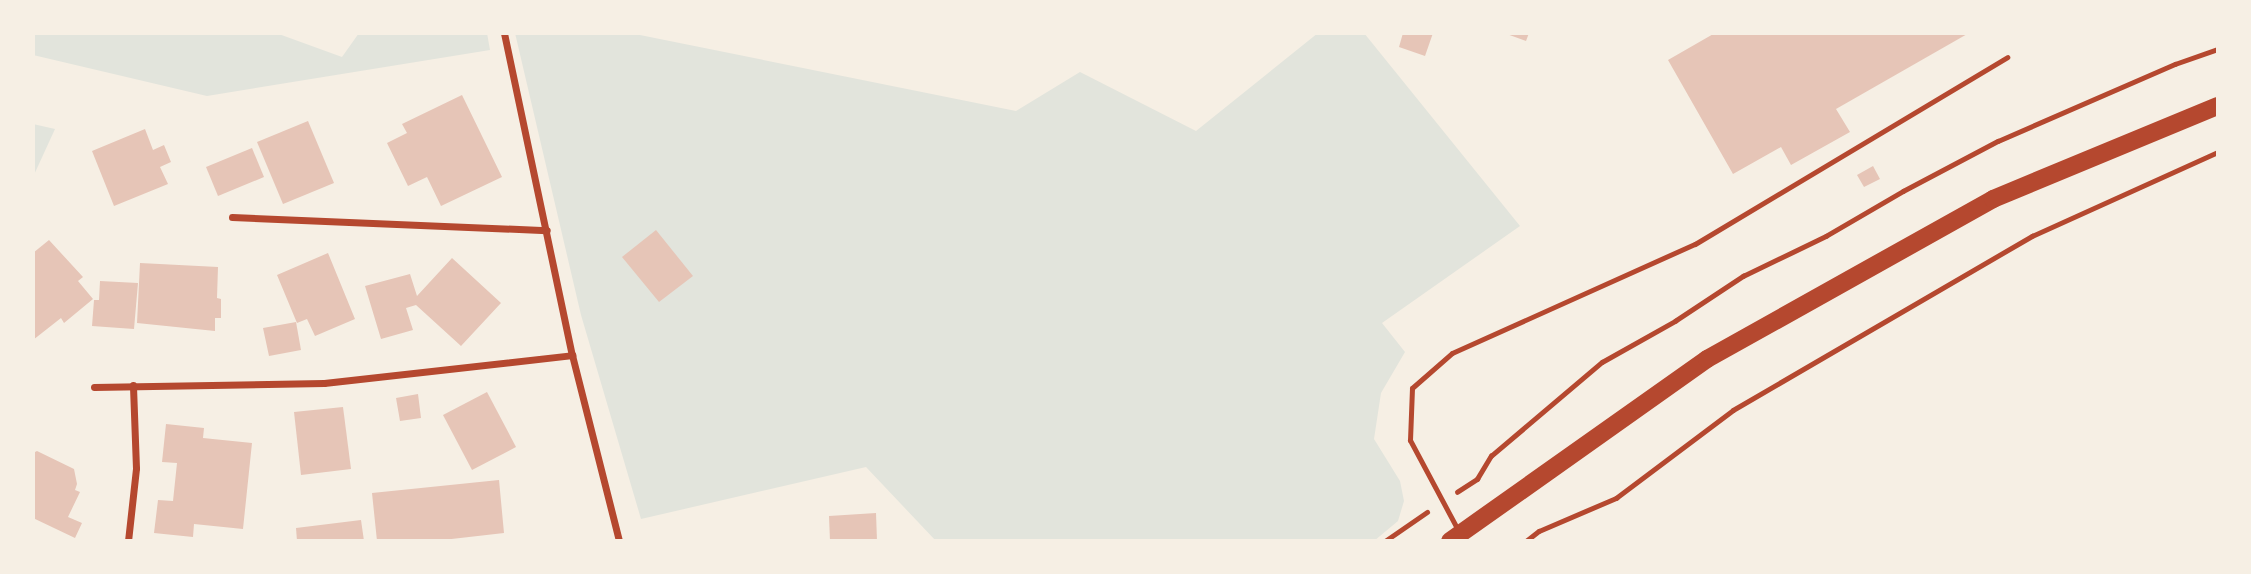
<!DOCTYPE html>
<html>
<head>
<meta charset="utf-8">
<style>
	body { margin:0 }
	#map { position:relative; width:2251px; height:574px; overflow:hidden; background:#f6efe4; font-family:Montserrat,sans-serif }
	div>[style] { position:absolute }
	.green>* { inset:0; background:#e2e4dc }
	.building>* { inset:0; background:#e6c5b7 }
	.path>* { height:4.5px; margin:-2.25px; padding:0 2.25px; transform-origin:2.25px; border-radius:2.25px; background:#b5482f }
	.service>* { height:5px; margin:-2.5px; padding:0 2.5px; transform-origin:2.5px; border-radius:2.5px; background:#b5482f }
	.minor>* { height:7px; margin:-3.5px; padding:0 3.5px; transform-origin:3.5px; border-radius:3.5px; background:#b5482f }
	.primary>* { height:18px; margin:-9px; padding:0 9px; transform-origin:9px; border-radius:9px; background:#b5482f }
	span { translate:-50% -50%; white-space:nowrap; text-align:center; line-height:1.15; -webkit-text-stroke:7px #f6efe4; paint-order:stroke }
	.frame { position:absolute; inset:0; border:35px solid #f6efe4; pointer-events:none }
</style>
</head>
<body>
<div id="map">
	<div class="green">
		<i style="clip-path:polygon(33px 33px,276px 33px,342px 57px,359px 33px,487px 33px,490px 50px,207px 96px,33px 55px)"></i>
		<i style="clip-path:polygon(515px 33px,630px 33px,1016px 111px,1080px 72px,1196px 131px,1318px 33px,1364px 33px,1520px 226px,1382px 323px,1405px 352px,1381px 393px,1374px 439px,1400px 481px,1404px 501px,1398px 521px,1374px 541px,936px 541px,866px 467px,641px 519px,581px 315px)"></i>
		<i style="clip-path:polygon(33px 124px,55px 129px,33px 177px)"></i>
	</div>
	<div class="building">
		<i style="clip-path:polygon(1403px 33px,1433px 33px,1425px 56px,1399px 47px)"></i>
		<i style="clip-path:polygon(1504px 33px,1529px 33px,1526px 41px)"></i>
		<i style="clip-path:polygon(1715px 33px,1969px 33px,1836px 109px,1850px 132px,1791px 165px,1781px 147px,1733px 174px,1668px 60px)"></i>
		<i style="clip-path:polygon(462px 95px,502px 177px,441px 206px,427px 177px,408px 186px,387px 143px,407px 133px,402px 124px)"></i>
		<i style="clip-path:polygon(308px 121px,334px 183px,283px 204px,257px 142px)"></i>
		<i style="clip-path:polygon(145px 129px,153px 150px,164px 145px,171px 162px,160px 167px,168px 184px,114px 206px,92px 151px)"></i>
		<i style="clip-path:polygon(252px 148px,264px 177px,218px 196px,206px 167px)"></i>
		<i style="clip-path:polygon(1873px 166px,1880px 179px,1864px 187px,1857px 175px)"></i>
		<i style="clip-path:polygon(656px 230px,693px 276px,659px 302px,622px 257px)"></i>
		<i style="clip-path:polygon(49px 240px,83px 277px,78px 281px,93px 299px,64px 323px,61px 318px,33px 340px,33px 253px)"></i>
		<i style="clip-path:polygon(328px 253px,355px 319px,315px 336px,307px 319px,297px 323px,277px 275px)"></i>
		<i style="clip-path:polygon(452px 258px,501px 303px,461px 346px,416px 305px,406px 308px,413px 330px,381px 339px,365px 286px,410px 274px,417px 296px)"></i>
		<i style="clip-path:polygon(140px 263px,218px 267px,217px 298px,221px 299px,221px 318px,215px 318px,215px 331px,137px 323px)"></i>
		<i style="clip-path:polygon(100px 281px,138px 283px,134px 329px,92px 326px,94px 300px,99px 300px)"></i>
		<i style="clip-path:polygon(296px 322px,301px 350px,269px 356px,263px 328px)"></i>
		<i style="clip-path:polygon(487px 392px,516px 447px,472px 470px,443px 415px)"></i>
		<i style="clip-path:polygon(418px 394px,421px 418px,400px 421px,396px 398px)"></i>
		<i style="clip-path:polygon(343px 407px,351px 469px,301px 475px,294px 412px)"></i>
		<i style="clip-path:polygon(166px 424px,204px 428px,203px 438px,252px 443px,243px 529px,194px 524px,193px 537px,154px 533px,158px 500px,173px 501px,177px 463px,162px 462px)"></i>
		<i style="clip-path:polygon(37px 451px,74px 469px,77px 484px,75px 490px,80px 492px,68px 517px,82px 523px,75px 538px,33px 518px,33px 453px)"></i>
		<i style="clip-path:polygon(499px 480px,504px 533px,434px 541px,377px 541px,372px 493px)"></i>
		<i style="clip-path:polygon(876px 513px,877px 541px,830px 541px,829px 516px)"></i>
		<i style="clip-path:polygon(361px 520px,364px 541px,297px 541px,296px 528px)"></i>
	</div>
	<div class="path">
		<i style="left:1457px;top:492px;width:24px;rotate:-33deg"></i>
		<i style="left:1477px;top:479px;width:27px;rotate:-59deg"></i>
		<i style="left:1491px;top:456px;width:145px;rotate:-40.3deg"></i>
		<i style="left:1602px;top:362px;width:84px;rotate:-29.3deg"></i>
		<i style="left:1675px;top:321px;width:82px;rotate:-33.5deg"></i>
		<i style="left:1743px;top:276px;width:92px;rotate:-25.7deg"></i>
		<i style="left:1826px;top:236px;width:89px;rotate:-30.3deg"></i>
		<i style="left:1903px;top:191px;width:107px;rotate:-27.8deg"></i>
		<i style="left:1998px;top:141px;width:193px;rotate:-23.5deg"></i>
		<i style="left:2175px;top:64px;width:46px;rotate:-19.2deg"></i>
		<i style="left:1385px;top:541px;width:51px;rotate:-34.6deg"></i>
		<i style="left:1526px;top:541px;width:16px;rotate:-38deg"></i>
		<i style="left:1539px;top:531px;width:84px;rotate:-23.2deg"></i>
		<i style="left:1616px;top:498px;width:146px;rotate:-36.9deg"></i>
		<i style="left:1733px;top:410px;width:346px;rotate:-30.2deg"></i>
		<i style="left:2032px;top:236px;width:204px;rotate:-24.3deg"></i>
	</div>
	<div class="service">
		<i style="left:1458px;top:530px;width:102px;rotate:-118.1deg"></i>
		<i style="left:1410px;top:440px;width:52px;rotate:-87.8deg"></i>
		<i style="left:1412px;top:388px;width:53px;rotate:-41.2deg"></i>
		<i style="left:1452px;top:353px;width:266px;rotate:-24.2deg"></i>
		<i style="left:1695px;top:244px;width:364px;rotate:-30.9deg"></i>
	</div>
	<div class="minor">
		<i style="left:504px;top:33px;width:329px;rotate:78.1deg"></i>
		<i style="left:572px;top:355px;width:192px;rotate:75.8deg"></i>
		<i style="left:232px;top:217px;width:315px;rotate:2.4deg"></i>
		<i style="left:94px;top:387px;width:230px;rotate:-1deg"></i>
		<i style="left:324px;top:383px;width:250px;rotate:-6.4deg"></i>
		<i style="left:128px;top:541px;width:73px;rotate:-83.7deg"></i>
		<i style="left:136px;top:468px;width:83px;rotate:-92.1deg"></i>
	</div>
	<div class="primary">
		<i style="left:1450px;top:541px;width:315px;rotate:-35.3deg"></i>
		<i style="left:1707px;top:359px;width:328px;rotate:-29.2deg"></i>
		<i style="left:1993px;top:199px;width:243px;rotate:-22.5deg"></i>
	</div>
	<div class="frame"></div>
</div>
</body>
</html>
